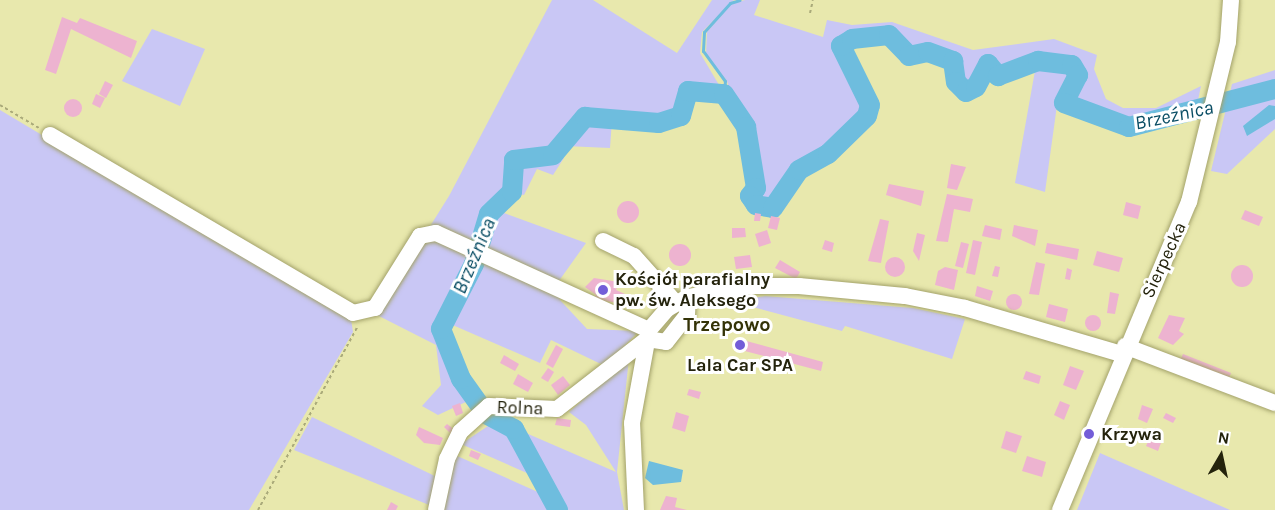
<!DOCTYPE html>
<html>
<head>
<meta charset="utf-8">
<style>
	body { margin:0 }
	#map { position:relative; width:1275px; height:510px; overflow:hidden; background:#e8e8ad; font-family:Karla,sans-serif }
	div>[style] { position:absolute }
	.green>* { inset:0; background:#c9c7f5 }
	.water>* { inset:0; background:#6ebdde }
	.stream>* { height:3px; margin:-1.5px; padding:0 1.5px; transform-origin:1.5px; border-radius:1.5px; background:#6ebdde }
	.river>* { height:20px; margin:-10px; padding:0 10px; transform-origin:10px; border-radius:10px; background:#6ebdde }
	.building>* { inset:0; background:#edb3d0 }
	.round { border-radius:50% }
	.path>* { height:2px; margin-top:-1px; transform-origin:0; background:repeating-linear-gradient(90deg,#aaaa7a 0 3px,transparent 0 6px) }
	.roads { filter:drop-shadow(0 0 2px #a3a26a) drop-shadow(0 0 2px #a3a26a) }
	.minor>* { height:16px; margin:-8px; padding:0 8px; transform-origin:8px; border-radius:8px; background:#fff }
	.dots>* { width:16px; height:16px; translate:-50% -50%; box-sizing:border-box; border:3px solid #fff; border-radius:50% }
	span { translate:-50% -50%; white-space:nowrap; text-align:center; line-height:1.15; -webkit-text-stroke:6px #fff; paint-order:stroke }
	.street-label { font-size:18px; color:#24230c }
	.poi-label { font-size:18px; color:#24230c; font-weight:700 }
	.left { translate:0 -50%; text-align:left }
	.water-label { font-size:20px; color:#094d64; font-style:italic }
	.neighbourhood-label { font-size:20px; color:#343307; font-weight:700 }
	.north { position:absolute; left:1191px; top:426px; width:60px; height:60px; -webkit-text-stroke:4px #fff; paint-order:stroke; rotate:9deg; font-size:16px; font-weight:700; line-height:24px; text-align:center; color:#24230c }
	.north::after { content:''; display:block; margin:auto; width:21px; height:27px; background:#24230c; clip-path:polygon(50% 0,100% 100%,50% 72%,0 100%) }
</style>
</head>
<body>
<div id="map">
	<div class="green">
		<i style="clip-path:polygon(552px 0,593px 0,677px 53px,712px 0,734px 0,702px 32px,700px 53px,722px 90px,707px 93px,688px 87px,680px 98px,679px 114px,658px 121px,634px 123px,619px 110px,584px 113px,551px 153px,506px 160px,510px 191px,489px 208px,464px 278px,437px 325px,470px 400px,438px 415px,422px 406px,441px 385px,436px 345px,375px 314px,449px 196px)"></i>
		<i style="clip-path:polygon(745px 0,760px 0,754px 15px,823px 37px,827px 20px,852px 25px,892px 22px,973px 50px,1054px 39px,1097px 55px,1094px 69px,1106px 99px,1123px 108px,1156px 108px,1201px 86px,1197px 105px,1130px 123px,1064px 99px,1080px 76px,1074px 63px,1036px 59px,1011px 73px,996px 73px,990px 61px,974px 85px,966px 89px,958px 82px,955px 60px,930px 50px,909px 53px,892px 33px,851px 37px,837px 47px,868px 104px,866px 113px,826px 152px,796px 170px,768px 206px,753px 196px,757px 186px,748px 124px,734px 105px,727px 81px,706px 54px,707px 32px,731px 4px)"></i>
		<i style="clip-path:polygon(152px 29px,205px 49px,180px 106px,122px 81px)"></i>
		<i style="clip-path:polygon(1052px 63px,1070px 67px,1076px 75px,1058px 98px,1045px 192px,1015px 183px,1036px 65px)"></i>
		<i style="clip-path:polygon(1275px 70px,1275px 129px,1227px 174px,1211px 171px,1232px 84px)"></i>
		<i style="clip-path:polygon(0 110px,351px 319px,353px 332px,249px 510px,0 510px)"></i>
		<i style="clip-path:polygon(588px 119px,612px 120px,610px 148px,565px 146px)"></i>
		<i style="clip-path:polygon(559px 153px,564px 158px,553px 175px,537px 169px,524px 195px,514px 193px,516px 163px)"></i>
		<i style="clip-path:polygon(496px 210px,586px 243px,556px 285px,560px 300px,587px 329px,639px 331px,605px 366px,551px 340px,540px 363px,448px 323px,481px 265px,489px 219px)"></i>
		<i style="clip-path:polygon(765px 296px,913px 308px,965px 319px,952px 359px,845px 326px,842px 331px,730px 301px)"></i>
		<i style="clip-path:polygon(629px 358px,617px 472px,624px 510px,560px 510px,519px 430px,616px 472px,586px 425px,569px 412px)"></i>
		<i style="clip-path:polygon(312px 417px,439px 478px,434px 507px,294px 450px)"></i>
		<i style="clip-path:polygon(491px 424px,510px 429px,536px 477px,461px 444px)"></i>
		<i style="clip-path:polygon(1100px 453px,1230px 510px,1077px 510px)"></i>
		<i style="clip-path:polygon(455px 455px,549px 497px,555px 510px,440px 510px)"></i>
	</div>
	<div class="water">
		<i style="clip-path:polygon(1269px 105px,1275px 106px,1275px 119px,1247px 136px,1243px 126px)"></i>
		<i style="clip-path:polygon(649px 461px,683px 470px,681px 482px,653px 485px,645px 478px)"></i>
	</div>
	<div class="stream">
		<i style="left:724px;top:94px;width:13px;rotate:-86deg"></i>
		<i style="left:725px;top:81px;width:37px;rotate:-126deg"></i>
		<i style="left:703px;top:51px;width:19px;rotate:-87deg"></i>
		<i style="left:704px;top:32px;width:39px;rotate:-48deg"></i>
		<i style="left:730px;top:3px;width:10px;rotate:-17deg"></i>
	</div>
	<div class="river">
		<i style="left:558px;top:510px;width:92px;rotate:-118.5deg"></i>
		<i style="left:514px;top:429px;width:32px;rotate:-152deg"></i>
		<i style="left:486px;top:414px;width:43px;rotate:-125.5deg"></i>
		<i style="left:461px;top:379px;width:54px;rotate:-111.8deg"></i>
		<i style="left:441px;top:329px;width:73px;rotate:-63.1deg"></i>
		<i style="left:474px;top:264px;width:52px;rotate:-73.3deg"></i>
		<i style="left:489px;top:214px;width:32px;rotate:-44deg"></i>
		<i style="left:512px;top:192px;width:32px;rotate:-86deg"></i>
		<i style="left:514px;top:160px;width:39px;rotate:-7deg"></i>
		<i style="left:553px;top:155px;width:50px;rotate:-49.9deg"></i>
		<i style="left:585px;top:117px;width:74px;rotate:4.6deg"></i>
		<i style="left:659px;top:123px;width:23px;rotate:-18deg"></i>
		<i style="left:681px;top:116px;width:26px;rotate:-74deg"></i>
		<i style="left:688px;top:91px;width:36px;rotate:5deg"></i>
		<i style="left:724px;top:94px;width:40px;rotate:56deg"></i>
		<i style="left:746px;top:127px;width:62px;rotate:80.7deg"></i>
		<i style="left:756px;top:188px;width:10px;rotate:127deg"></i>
		<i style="left:750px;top:196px;width:11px;rotate:56deg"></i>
		<i style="left:756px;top:205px;width:17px;rotate:10deg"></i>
		<i style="left:773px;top:208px;width:46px;rotate:-55.6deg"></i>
		<i style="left:799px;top:170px;width:33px;rotate:-29deg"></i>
		<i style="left:828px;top:154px;width:54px;rotate:-44.3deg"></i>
		<i style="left:867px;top:116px;width:11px;rotate:-75deg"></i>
		<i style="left:870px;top:105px;width:66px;rotate:-116.2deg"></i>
		<i style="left:841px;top:46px;width:13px;rotate:-32deg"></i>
		<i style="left:852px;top:39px;width:37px;rotate:-6deg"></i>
		<i style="left:889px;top:35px;width:29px;rotate:46deg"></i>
		<i style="left:909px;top:56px;width:19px;rotate:-12deg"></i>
		<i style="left:928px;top:52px;width:27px;rotate:20deg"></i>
		<i style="left:953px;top:61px;width:21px;rotate:82deg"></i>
		<i style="left:956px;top:82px;width:14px;rotate:45deg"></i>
		<i style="left:966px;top:92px;width:11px;rotate:-27deg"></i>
		<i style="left:976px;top:87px;width:26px;rotate:-62deg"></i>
		<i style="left:988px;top:64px;width:16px;rotate:50deg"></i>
		<i style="left:998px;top:76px;width:43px;rotate:-20.6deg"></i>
		<i style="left:1038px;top:61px;width:34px;rotate:7deg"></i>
		<i style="left:1072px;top:65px;width:12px;rotate:59deg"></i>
		<i style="left:1078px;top:75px;width:31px;rotate:117deg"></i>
		<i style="left:1064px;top:103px;width:69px;rotate:20.3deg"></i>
		<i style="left:1129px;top:127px;width:151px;rotate:-14.6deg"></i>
	</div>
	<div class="building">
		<i style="clip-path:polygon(62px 17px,77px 23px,80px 18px,137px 41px,131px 58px,71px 29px,56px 74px,45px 70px)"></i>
		<i style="clip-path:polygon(105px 81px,113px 85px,106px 98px,99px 94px)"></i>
		<i style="clip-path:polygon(96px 94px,105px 98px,100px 108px,92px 104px)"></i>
		<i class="round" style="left:64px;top:99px;width:18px;height:18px"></i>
		<i style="clip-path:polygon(951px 164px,966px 167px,957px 190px,947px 188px)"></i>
		<i style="clip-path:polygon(889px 184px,924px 191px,921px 206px,886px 195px)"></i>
		<i style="clip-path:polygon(947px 194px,973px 199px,970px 212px,954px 209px,948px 242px,936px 241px)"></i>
		<i class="round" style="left:617px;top:201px;width:22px;height:22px"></i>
		<i style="clip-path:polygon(1126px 202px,1141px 206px,1138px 219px,1123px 215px)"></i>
		<i style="clip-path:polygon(1245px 210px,1263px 217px,1259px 226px,1241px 219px)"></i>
		<i style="clip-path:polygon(755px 213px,761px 214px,760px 221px,754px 221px)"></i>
		<i style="clip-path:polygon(771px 216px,780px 218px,777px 230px,768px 228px)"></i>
		<i style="clip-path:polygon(880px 219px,889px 221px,881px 263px,868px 261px)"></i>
		<i style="clip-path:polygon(985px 225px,1002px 229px,1000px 240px,982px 236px)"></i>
		<i style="clip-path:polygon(1014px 225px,1038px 230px,1035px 246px,1012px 236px)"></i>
		<i style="clip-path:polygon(732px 228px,745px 228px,746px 237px,732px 238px)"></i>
		<i style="clip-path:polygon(767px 230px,771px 243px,759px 247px,755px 234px)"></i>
		<i style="clip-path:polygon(917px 233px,925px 235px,919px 261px,913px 251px)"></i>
		<i style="clip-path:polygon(825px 240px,834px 243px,832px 252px,822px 249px)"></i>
		<i style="clip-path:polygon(973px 240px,982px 242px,975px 275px,966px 273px)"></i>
		<i style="clip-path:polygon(961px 242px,969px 244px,963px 268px,955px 266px)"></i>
		<i style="clip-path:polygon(1047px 243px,1079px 249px,1077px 260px,1045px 253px)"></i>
		<i class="round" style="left:669px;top:244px;width:22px;height:22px"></i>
		<i style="clip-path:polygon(1097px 251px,1123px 258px,1119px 272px,1093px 265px)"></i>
		<i style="clip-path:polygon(750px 255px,752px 267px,736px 269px,734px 257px)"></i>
		<i class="round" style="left:885px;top:257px;width:20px;height:20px"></i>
		<i style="clip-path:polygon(780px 260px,800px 272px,796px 279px,775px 268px)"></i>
		<i style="clip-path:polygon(1036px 262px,1045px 264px,1039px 295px,1029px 294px)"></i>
		<i class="round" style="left:1231px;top:265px;width:22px;height:22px"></i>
		<i style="clip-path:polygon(995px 266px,1000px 267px,998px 277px,992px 276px)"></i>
		<i style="clip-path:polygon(945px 267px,958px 270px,954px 290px,935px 285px,938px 271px)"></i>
		<i style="clip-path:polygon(1067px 268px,1072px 270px,1070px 280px,1065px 279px)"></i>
		<i style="clip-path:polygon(594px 278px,619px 282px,616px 290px,625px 294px,621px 303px,593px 300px,596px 295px,585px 287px)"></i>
		<i style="clip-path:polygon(977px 286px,993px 291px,990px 301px,975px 296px)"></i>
		<i style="clip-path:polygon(1110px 292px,1119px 294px,1115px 314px,1107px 313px)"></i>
		<i class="round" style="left:1006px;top:294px;width:16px;height:16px"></i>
		<i style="clip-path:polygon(1049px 304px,1068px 309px,1065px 322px,1046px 317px)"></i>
		<i class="round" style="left:1085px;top:315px;width:16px;height:16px"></i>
		<i style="clip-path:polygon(1169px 315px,1185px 318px,1179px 331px,1184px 334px,1173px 345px,1158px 338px)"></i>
		<i style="clip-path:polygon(739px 339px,823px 362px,821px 371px,737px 349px)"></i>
		<i style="clip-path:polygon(556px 345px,563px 349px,553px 368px,546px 364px)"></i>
		<i style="clip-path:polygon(1183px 354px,1231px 373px,1227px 382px,1179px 363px)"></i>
		<i style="clip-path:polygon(504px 355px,519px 364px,515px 371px,500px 363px)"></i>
		<i style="clip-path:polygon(1070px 366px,1084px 371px,1076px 390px,1063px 385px)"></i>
		<i style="clip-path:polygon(548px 368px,554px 372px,548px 382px,541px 378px)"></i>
		<i style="clip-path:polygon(1026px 371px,1041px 376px,1039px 384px,1023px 379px)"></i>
		<i style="clip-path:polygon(518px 374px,533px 383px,528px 392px,513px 384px)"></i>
		<i style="clip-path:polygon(563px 376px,570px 385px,558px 395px,551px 385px)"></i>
		<i style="clip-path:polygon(689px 389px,701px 392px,699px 399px,687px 395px)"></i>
		<i style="clip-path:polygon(1060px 401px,1070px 405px,1064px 420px,1054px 415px)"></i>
		<i style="clip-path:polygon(460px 403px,463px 413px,456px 416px,452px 406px)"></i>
		<i style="clip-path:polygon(1142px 405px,1153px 409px,1147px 423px,1138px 419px)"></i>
		<i style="clip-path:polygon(676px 412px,689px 416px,685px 432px,672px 428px)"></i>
		<i style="clip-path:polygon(1166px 413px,1176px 418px,1173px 423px,1163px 418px)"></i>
		<i style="clip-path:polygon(557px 418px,571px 420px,570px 427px,555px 425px)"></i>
		<i style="clip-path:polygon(447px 424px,455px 430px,451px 434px,444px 427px)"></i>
		<i style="clip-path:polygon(419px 427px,443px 438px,440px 445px,424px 443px,416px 435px)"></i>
		<i style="clip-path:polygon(1006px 431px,1022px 436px,1016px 453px,1001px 448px)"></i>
		<i style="clip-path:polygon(1151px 435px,1162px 440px,1158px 451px,1146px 446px)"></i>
		<i style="clip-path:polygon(471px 450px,481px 454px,478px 460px,469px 456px)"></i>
		<i style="clip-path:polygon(1027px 456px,1046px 462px,1042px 477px,1022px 471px)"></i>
		<i style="clip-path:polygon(666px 496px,677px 498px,675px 507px,687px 510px,660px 510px)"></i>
		<i style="clip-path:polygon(391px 502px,398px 506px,396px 510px,387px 510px)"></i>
	</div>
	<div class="path">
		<i style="left:810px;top:13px;width:13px;rotate:-77deg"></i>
		<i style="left:0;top:105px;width:45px;rotate:30.5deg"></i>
		<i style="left:258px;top:510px;width:209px;rotate:-61.5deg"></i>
	</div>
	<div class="roads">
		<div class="minor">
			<i style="left:50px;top:135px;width:351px;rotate:30.4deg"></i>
			<i style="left:353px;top:313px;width:23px;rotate:-13deg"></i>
			<i style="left:375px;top:308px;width:85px;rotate:-58deg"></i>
			<i style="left:420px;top:236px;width:16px;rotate:-11deg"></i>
			<i style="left:436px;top:233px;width:234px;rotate:24.5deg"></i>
			<i style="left:603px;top:241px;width:34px;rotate:26deg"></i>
			<i style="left:634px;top:256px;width:63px;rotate:48.2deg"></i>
			<i style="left:1125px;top:346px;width:160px;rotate:20.8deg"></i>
			<i style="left:436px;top:510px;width:52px;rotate:-77.8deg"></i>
			<i style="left:447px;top:459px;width:30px;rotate:-64deg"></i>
			<i style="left:460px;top:432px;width:39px;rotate:-42deg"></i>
			<i style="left:489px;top:406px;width:68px;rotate:2.5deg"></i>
			<i style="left:557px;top:409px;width:114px;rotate:-37.9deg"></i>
			<i style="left:647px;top:339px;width:19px;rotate:9deg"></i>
			<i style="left:666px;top:342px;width:34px;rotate:-52deg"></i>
			<i style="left:687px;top:315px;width:18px;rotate:-87deg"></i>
			<i style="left:636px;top:510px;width:87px;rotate:-92.6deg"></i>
			<i style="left:632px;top:423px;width:95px;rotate:-79.6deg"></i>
			<i style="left:649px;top:330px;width:28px;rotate:-49deg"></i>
			<i style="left:667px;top:309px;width:24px;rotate:-30deg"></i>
			<i style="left:688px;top:297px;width:62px;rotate:-10.2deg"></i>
			<i style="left:749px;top:286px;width:50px"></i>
			<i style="left:799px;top:286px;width:106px;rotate:5.4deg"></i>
			<i style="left:905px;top:296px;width:61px;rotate:11.3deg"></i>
			<i style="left:965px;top:308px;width:163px;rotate:16.4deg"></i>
			<i style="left:1060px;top:510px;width:334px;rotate:-67.3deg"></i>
			<i style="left:1189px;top:202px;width:165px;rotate:-76.3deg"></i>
			<i style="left:1228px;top:42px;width:42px;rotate:-85.9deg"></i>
		</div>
	</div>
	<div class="dots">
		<i style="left:603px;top:290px;background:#735dd8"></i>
		<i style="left:740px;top:345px;background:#735dd8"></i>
		<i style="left:1089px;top:434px;background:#735dd8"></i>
	</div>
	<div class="street-label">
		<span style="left:1164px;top:260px;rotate:-65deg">Sierpecka</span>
		<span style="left:520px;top:408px;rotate:2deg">Rolna</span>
	</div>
	<div class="poi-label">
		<span class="left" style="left:615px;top:290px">Kościół parafialny<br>pw. św. Aleksego</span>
		<span style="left:740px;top:365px">Lala Car SPA</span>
		<span class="left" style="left:1101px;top:434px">Krzywa</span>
	</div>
	<div class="water-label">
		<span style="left:1174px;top:115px;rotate:-12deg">Brzeźnica</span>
		<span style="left:474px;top:256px;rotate:-67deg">Brzeźnica</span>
	</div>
	<div class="neighbourhood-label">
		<span style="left:727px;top:324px">Trzepowo</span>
	</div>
	<div class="north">N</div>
</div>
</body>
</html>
